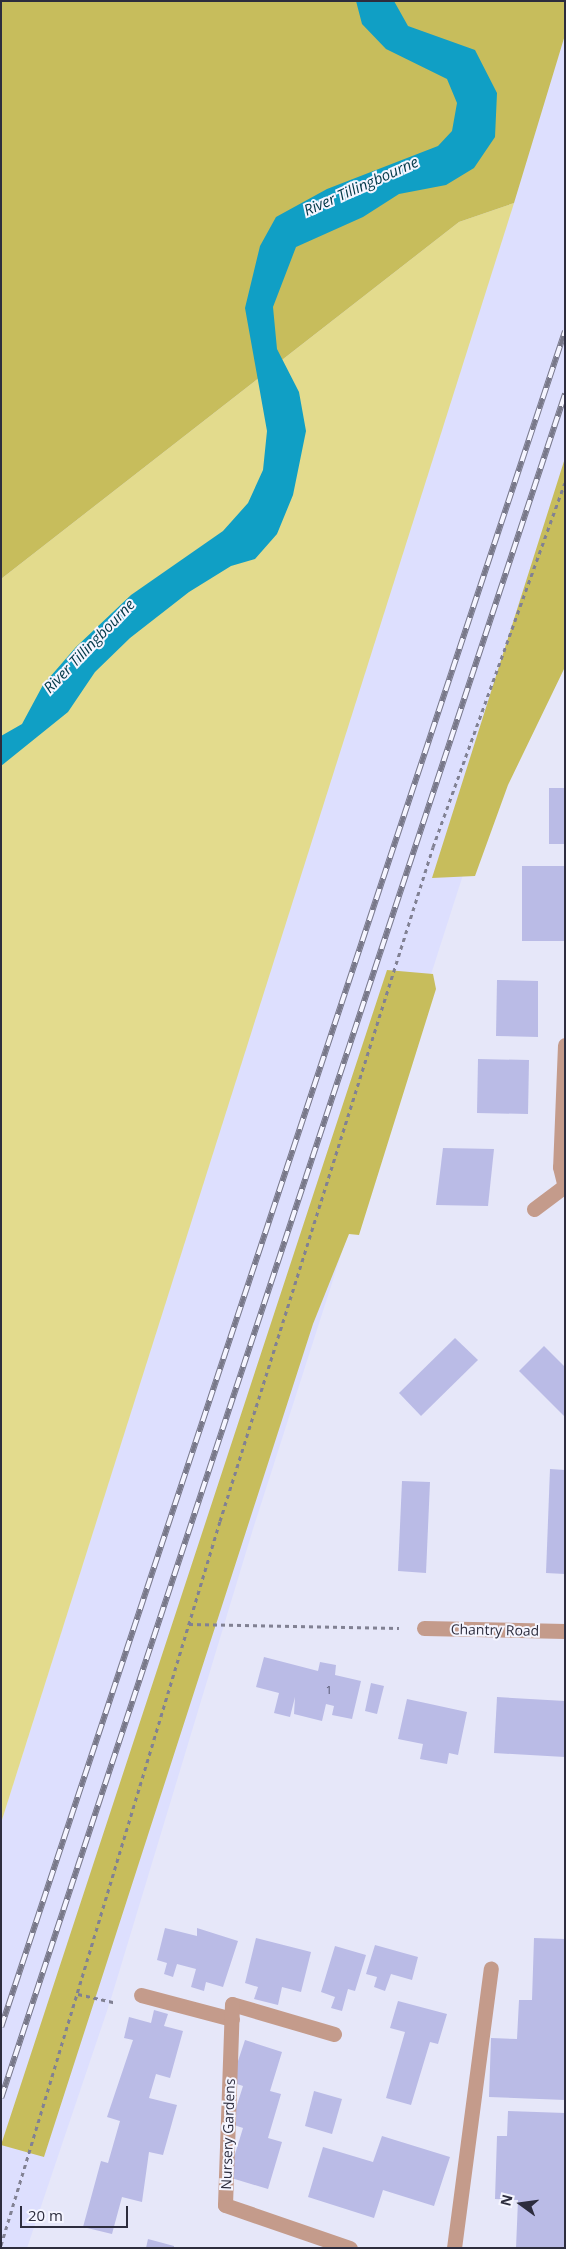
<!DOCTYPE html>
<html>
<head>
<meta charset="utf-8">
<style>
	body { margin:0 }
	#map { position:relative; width:566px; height:2249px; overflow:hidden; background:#e6e7f9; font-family:"Open Sans",sans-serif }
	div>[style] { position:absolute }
	.built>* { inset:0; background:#dddffe }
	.green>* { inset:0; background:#e3db8d }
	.forest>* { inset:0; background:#c7bd5c }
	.water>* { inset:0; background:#109fc5 }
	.building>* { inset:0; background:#babbe6 }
	.path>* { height:3px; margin-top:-1.5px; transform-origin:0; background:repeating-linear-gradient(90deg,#818193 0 4px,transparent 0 8px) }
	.street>* { height:15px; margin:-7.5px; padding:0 7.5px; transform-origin:7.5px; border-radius:7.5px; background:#c49b8b }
	.rail>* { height:5.5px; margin-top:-2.75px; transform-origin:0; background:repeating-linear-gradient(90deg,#f5f5ff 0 11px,#787889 0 22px); box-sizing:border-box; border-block:1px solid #787889 }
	span { translate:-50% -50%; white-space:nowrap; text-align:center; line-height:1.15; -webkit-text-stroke:4px #f5f5ff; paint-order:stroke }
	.number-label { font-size:11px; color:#505068 }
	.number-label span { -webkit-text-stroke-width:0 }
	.street-label { font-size:14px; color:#2d2d3e }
	.water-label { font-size:15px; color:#003747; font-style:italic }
	.frame { position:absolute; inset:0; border:2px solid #2d2d3e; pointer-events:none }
	.north { position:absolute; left:496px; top:2179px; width:50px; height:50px; -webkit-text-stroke:4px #f5f5ff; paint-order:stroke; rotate:284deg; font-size:14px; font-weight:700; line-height:20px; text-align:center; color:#2d2d3e }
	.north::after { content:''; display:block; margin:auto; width:18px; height:22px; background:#2d2d3e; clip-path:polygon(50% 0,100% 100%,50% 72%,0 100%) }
	.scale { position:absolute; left:20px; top:2206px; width:108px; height:22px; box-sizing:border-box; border:2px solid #2d2d3e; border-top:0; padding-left:6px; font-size:15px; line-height:18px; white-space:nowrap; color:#2d2d3e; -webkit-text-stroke:4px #f5f5ff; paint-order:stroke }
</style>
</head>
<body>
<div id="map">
	<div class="built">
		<i style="clip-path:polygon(565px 35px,565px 557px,253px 1529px,110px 2002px,27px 2248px,1px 2248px,1px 1823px)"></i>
	</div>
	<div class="green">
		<i style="clip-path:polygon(514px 203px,1px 1823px,1px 579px,459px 222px)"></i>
	</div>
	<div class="forest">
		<i style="clip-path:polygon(1px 1px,565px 1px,565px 35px,514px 203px,459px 222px,1px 579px)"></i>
		<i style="clip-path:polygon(565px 458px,565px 667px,508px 785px,475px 876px,432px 878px)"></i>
		<i style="clip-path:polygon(387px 970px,433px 974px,436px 989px,359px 1235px,349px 1234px,313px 1324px,44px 2157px,1px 2145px)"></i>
	</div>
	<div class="water">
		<i style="clip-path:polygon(356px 1px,394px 1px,408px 26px,475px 50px,497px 93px,495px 137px,474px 168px,446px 185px,399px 194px,363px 217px,296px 247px,273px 307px,277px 349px,299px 392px,306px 431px,293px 495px,277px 534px,255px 559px,231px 566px,189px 592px,130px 638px,95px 672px,68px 712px,1px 766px,1px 736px,22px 724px,43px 685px,76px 647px,131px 595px,223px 531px,248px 503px,263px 470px,267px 431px,245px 308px,260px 246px,276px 217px,327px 189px,438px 146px,452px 131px,457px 103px,447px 79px,386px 49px,362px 24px)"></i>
	</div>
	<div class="building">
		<i style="clip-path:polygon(549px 788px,565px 788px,565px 844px,549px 844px)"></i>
		<i style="clip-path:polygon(522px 866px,565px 866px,565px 941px,522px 941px)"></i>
		<i style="clip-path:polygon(497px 980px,538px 981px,538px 1037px,496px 1036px)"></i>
		<i style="clip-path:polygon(478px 1059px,529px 1060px,528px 1114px,477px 1113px)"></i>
		<i style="clip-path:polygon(443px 1148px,494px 1149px,488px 1206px,436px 1205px)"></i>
		<i style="clip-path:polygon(455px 1338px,478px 1360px,421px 1416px,399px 1393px)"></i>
		<i style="clip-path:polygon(544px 1346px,565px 1367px,565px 1417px,519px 1371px)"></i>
		<i style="clip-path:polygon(550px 1469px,565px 1470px,565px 1574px,546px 1573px)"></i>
		<i style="clip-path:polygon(402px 1481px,430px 1482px,426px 1573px,398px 1571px)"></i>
		<i style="clip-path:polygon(264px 1657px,318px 1671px,320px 1662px,336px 1665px,335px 1675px,361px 1681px,352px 1719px,332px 1715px,334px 1706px,326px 1704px,322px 1721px,294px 1714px,295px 1697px,290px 1717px,274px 1713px,279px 1693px,256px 1687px)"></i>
		<i style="clip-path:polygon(371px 1683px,384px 1686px,377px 1714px,365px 1711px)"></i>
		<i style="clip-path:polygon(497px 1697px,565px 1701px,565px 1757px,494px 1753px)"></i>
		<i style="clip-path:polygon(407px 1699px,467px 1712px,458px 1755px,449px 1753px,447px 1764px,420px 1759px,423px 1744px,398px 1739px)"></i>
		<i style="clip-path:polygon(165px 1928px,197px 1936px,197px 1928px,238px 1941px,223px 1987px,206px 1982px,204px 1991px,191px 1987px,196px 1969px,177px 1964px,173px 1977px,164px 1974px,167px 1963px,157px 1960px)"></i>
		<i style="clip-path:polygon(256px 1938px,311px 1952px,301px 1992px,282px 1987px,278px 2005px,254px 1999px,258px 1987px,245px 1983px)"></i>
		<i style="clip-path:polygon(534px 1938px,565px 1939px,565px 2100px,489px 2097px,491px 2038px,517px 2039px,519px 2000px,532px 2000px)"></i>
		<i style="clip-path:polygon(375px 1945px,418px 1957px,412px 1980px,391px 1974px,385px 1991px,374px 1987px,377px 1977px,366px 1974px)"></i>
		<i style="clip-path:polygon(335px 1946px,366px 1955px,355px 1991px,348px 1989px,342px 2011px,331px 2008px,335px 1997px,321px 1992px)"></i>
		<i style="clip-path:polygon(398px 2001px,447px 2014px,438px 2044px,430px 2042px,411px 2105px,386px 2098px,405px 2032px,390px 2028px)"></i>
		<i style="clip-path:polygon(154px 2010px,168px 2014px,164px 2026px,183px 2031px,170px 2078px,156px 2074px,149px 2098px,177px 2105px,163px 2155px,149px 2152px,142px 2202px,122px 2197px,112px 2234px,83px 2227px,101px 2161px,108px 2163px,120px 2121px,107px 2117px,133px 2040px,124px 2038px,129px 2017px,151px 2023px)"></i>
		<i style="clip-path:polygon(245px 2040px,282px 2052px,270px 2091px,281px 2094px,268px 2138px,282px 2142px,268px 2189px,228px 2177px,243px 2128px,231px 2124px,243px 2086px,231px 2082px)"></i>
		<i style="clip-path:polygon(314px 2091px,342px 2099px,332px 2134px,305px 2126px)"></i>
		<i style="clip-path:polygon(508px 2111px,565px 2113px,565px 2248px,516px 2248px,518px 2200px,495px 2199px,497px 2136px,507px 2136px)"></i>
		<i style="clip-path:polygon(382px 2136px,450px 2157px,434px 2206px,383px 2190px,374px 2218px,308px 2197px,323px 2147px,373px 2162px)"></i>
		<i style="clip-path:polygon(148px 2239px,174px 2246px,174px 2248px,146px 2248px)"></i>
	</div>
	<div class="path">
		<i style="left:189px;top:1624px;width:210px;rotate:1.1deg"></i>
		<i style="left:78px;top:1994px;width:39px;rotate:13deg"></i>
		<i style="left:1px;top:2245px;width:756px;rotate:-73.17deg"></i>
		<i style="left:220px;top:1521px;width:707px;rotate:-72.46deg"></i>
		<i style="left:433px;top:847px;width:387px;rotate:-70.1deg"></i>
	</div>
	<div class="street">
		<i style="left:565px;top:1045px;width:122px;rotate:92.3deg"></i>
		<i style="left:560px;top:1167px;width:21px;rotate:76deg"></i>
		<i style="left:534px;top:1209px;width:38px;rotate:-37deg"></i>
		<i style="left:424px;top:1628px;width:141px;rotate:1.2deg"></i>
		<i style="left:141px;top:1995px;width:94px;rotate:14.8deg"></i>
		<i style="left:334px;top:2034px;width:106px;rotate:-163.6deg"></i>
		<i style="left:232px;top:2004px;width:201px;rotate:92deg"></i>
		<i style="left:225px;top:2205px;width:132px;rotate:19deg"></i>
		<i style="left:454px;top:2248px;width:282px;rotate:-82.5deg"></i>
	</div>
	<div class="rail">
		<i style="left:1px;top:2027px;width:1787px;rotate:-71.61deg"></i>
		<i style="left:1px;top:2098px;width:1795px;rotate:-71.69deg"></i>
	</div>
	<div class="number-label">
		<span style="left:329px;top:1690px">1</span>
	</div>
	<div class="street-label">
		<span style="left:495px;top:1630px;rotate:1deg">Chantry Road</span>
		<span style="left:228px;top:2134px;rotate:-88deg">Nursery Gardens</span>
	</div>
	<div class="water-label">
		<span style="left:361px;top:186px;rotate:-24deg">River Tillingbourne</span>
		<span style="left:89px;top:646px;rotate:-46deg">River Tillingbourne</span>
	</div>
	<div class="frame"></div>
	<div class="north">N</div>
	<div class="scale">20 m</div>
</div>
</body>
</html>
